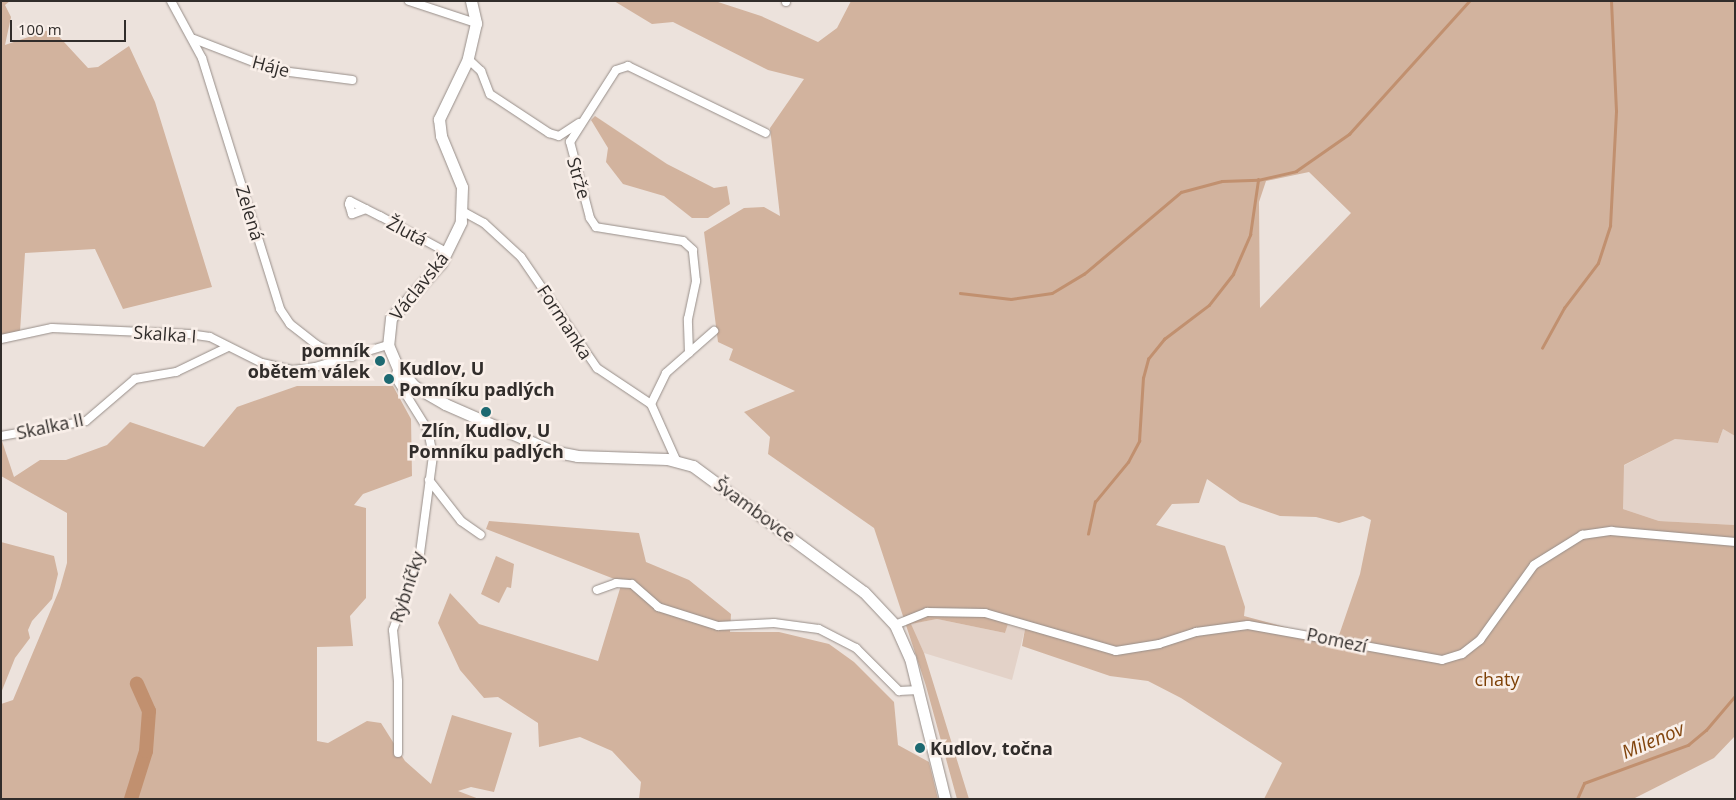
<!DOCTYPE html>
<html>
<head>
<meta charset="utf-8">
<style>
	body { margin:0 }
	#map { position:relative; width:1736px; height:800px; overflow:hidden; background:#ece2dc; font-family:"Open Sans",sans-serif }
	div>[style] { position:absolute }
	.built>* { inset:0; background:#e3d2c8 }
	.green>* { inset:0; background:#d2b39e }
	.stream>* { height:2.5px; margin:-1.25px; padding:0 1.25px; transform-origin:1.25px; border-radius:1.25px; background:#c1906f }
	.river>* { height:14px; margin:-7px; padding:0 7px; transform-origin:7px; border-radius:7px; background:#c1906f }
	.roads { filter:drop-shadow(0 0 1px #978e89) drop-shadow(0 0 1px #978e89) }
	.street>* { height:8px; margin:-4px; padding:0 4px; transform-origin:4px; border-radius:4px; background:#fff }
	.secondary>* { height:11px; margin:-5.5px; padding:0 5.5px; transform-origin:5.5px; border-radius:5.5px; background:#fff }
	.dots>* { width:14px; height:14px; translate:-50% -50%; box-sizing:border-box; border:2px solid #f9efe9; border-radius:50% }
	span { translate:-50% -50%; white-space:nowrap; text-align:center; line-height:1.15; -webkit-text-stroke:5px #f9efe9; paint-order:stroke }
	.street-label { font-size:18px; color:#312d2b }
	.poi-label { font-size:18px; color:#312d2b; font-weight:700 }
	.right { translate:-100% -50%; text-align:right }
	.left { translate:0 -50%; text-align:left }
	.park-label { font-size:18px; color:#7d4006 }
	.water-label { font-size:19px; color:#81440d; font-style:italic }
	.frame { position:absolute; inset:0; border:2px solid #312d2b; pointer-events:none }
	.scale { position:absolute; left:10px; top:20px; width:116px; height:22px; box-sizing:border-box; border:2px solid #312d2b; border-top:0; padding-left:6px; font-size:15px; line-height:18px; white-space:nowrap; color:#312d2b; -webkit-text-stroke:4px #f9efe9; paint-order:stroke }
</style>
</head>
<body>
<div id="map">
	<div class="built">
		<i style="clip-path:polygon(1723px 429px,1735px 436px,1735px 525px,1659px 521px,1623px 509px,1623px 466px,1675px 439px,1718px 443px)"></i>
		<i style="clip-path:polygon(937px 619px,1005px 633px,1008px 624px,1025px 629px,1012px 680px,924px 653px,910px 624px)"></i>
	</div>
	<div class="green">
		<i style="clip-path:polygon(1px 1px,10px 1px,5px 5px,11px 17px,5px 45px,52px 29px,88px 68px,98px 67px,129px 46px,155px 102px,212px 287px,123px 309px,95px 249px,25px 253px,20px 332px,1px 336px)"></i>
		<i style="clip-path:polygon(evenodd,614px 1px,715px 1px,761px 16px,818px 42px,837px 28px,851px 1px,1735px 1px,1735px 436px,1723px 429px,1718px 443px,1675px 439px,1624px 465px,1623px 509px,1659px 521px,1735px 525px,1735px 736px,1714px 758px,1635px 798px,1264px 799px,1282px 763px,1181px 698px,1148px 681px,1110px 676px,1022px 646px,1025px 629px,1008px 624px,1005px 633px,937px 619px,911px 624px,924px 653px,969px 799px,957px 799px,926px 686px,874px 528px,768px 454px,770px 437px,744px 412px,795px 391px,729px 360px,733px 349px,718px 342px,704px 232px,744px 208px,764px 207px,780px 216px,770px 128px,804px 79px,768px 70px,673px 22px,652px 24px,614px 1px,1309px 172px,1351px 213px,1260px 308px,1259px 202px,1266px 181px,1309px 172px,614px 1px,1207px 479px,1240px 502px,1280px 516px,1316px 517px,1339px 523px,1363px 516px,1371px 520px,1360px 574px,1337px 641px,1244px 616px,1245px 607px,1225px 546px,1156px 525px,1172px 504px,1199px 503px,1207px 479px)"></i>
		<i style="clip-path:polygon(595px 116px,667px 164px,714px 188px,727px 186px,730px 204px,708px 218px,692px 218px,664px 196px,623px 184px,606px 162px,608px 148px,591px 120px)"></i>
		<i style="clip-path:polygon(297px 386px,393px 386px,411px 419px,412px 476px,363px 494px,354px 505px,366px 508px,366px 598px,350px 616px,353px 646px,317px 647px,317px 741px,328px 743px,367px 721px,381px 723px,405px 761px,431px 784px,452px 715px,512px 733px,494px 792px,471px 787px,458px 791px,479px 799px,1px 799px,1px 704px,13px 700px,60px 588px,67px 563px,67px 513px,1px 476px,1px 438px,14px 477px,40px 460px,66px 460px,107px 445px,130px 422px,204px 447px,237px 407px)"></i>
		<i style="clip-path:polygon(489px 521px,639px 533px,646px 562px,689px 580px,731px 614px,730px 632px,779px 632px,829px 644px,854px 662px,894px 702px,898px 745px,929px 762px,938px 799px,639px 799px,641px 782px,612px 751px,580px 737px,539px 747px,538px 723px,498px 697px,484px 698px,460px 670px,438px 623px,450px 593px,479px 624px,598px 661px,622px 582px,486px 529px)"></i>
		<i style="clip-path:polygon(1px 542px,54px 556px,58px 574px,52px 599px,32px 621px,28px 630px,30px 638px,15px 658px,1px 693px)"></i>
		<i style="clip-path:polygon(496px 556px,514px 564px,511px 588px,507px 587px,499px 603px,481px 594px)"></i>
	</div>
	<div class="stream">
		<i style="left:960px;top:293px;width:51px;rotate:6.7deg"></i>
		<i style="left:1011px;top:299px;width:41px;rotate:-8.3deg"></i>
		<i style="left:1052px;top:293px;width:37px;rotate:-31deg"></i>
		<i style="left:1084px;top:274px;width:127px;rotate:-40.2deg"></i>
		<i style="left:1181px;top:192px;width:42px;rotate:-15deg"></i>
		<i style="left:1222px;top:181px;width:36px;rotate:-2deg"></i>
		<i style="left:1542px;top:348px;width:46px;rotate:-61.2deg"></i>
		<i style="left:1564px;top:308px;width:56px;rotate:-52.9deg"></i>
		<i style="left:1598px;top:263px;width:39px;rotate:-72deg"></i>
		<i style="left:1610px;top:226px;width:115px;rotate:-87deg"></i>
		<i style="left:1616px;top:111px;width:110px;rotate:-92.6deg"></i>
		<i style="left:1088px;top:534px;width:33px;rotate:-78deg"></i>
		<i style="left:1095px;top:502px;width:52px;rotate:-50.5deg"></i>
		<i style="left:1128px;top:462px;width:24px;rotate:-62deg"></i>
		<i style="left:1139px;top:441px;width:63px;rotate:-86.4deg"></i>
		<i style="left:1143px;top:378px;width:20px;rotate:-75deg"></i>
		<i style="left:1148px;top:359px;width:26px;rotate:-51deg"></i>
		<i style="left:1164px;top:339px;width:56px;rotate:-37.1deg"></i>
		<i style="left:1209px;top:305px;width:39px;rotate:-52deg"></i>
		<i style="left:1233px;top:274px;width:43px;rotate:-66.4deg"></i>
		<i style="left:1250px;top:235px;width:56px;rotate:-81.7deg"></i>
		<i style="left:1258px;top:180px;width:39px;rotate:-13deg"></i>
		<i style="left:1296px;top:171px;width:65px;rotate:-34.9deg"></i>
		<i style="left:1349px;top:134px;width:179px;rotate:-47.9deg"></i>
		<i style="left:1577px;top:799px;width:17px;rotate:-66deg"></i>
		<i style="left:1584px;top:783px;width:111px;rotate:-20.1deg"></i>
		<i style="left:1688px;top:745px;width:23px;rotate:-40deg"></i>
		<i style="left:1706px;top:730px;width:45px;rotate:-49.5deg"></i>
	</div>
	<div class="river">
		<i style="left:131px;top:799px;width:50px;rotate:-72.6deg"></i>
		<i style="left:146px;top:751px;width:40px;rotate:-85.7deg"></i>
		<i style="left:149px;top:711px;width:30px;rotate:-114deg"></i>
	</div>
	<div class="roads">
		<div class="street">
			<i style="left:171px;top:1px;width:65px;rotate:61.5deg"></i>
			<i style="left:202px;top:58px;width:263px;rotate:72.7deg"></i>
			<i style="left:280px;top:309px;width:18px;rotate:56deg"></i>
			<i style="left:290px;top:324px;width:34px;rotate:38deg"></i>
			<i style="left:317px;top:345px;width:20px;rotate:27deg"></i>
			<i style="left:335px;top:354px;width:17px;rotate:10deg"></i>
			<i style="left:409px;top:1px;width:71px;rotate:18.2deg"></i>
			<i style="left:786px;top:2px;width:1px;rotate:-90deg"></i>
			<i style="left:194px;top:39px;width:86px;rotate:21.2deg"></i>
			<i style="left:274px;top:70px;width:79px;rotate:7.3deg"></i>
			<i style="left:468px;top:59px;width:18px;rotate:43deg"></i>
			<i style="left:481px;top:71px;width:25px;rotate:69deg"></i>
			<i style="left:490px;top:94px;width:71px;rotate:33.5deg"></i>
			<i style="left:549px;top:133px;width:10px;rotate:17deg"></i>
			<i style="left:559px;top:136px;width:24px;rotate:-33deg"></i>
			<i style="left:366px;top:209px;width:15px;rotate:160deg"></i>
			<i style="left:352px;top:214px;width:10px;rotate:-107deg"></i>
			<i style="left:349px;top:204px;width:3px;rotate:-72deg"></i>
			<i style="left:350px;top:201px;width:34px;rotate:27deg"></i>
			<i style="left:380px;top:216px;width:77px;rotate:28.6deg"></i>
			<i style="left:462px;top:211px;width:25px;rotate:29deg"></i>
			<i style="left:484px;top:223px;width:50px;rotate:42.6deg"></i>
			<i style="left:521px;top:257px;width:135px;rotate:55.6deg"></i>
			<i style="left:597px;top:368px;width:65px;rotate:33.7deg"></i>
			<i style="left:651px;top:404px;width:61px;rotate:65.9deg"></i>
			<i style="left:1px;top:339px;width:52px;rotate:-12.2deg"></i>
			<i style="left:52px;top:328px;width:137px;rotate:2.5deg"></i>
			<i style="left:189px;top:334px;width:21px;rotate:8deg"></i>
			<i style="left:210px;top:337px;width:58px;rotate:26.6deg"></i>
			<i style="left:262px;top:363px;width:32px;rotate:13deg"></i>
			<i style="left:293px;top:370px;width:22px;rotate:-8deg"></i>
			<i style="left:315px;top:367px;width:76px;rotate:-16.8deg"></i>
			<i style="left:689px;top:353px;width:34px;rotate:-92deg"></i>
			<i style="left:688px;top:319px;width:39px;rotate:-78deg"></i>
			<i style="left:696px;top:281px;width:31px;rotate:-96deg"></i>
			<i style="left:693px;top:250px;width:13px;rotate:-138deg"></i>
			<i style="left:683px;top:241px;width:88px;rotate:-170.9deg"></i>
			<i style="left:596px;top:227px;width:11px;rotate:-124deg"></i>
			<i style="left:590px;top:218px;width:79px;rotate:-104.7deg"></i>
			<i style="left:570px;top:142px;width:85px;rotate:-57.4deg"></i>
			<i style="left:616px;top:70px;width:13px;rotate:-18deg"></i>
			<i style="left:628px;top:66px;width:153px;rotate:25.9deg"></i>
			<i style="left:651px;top:404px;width:34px;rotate:-64deg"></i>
			<i style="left:666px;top:373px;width:64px;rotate:-41.2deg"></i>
			<i style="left:1px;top:436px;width:86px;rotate:-10deg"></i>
			<i style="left:86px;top:421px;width:65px;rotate:-40.6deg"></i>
			<i style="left:135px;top:379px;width:42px;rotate:-9.7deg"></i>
			<i style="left:176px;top:372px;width:58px;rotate:-25.7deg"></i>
			<i style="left:429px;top:480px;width:52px;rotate:52deg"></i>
			<i style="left:461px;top:521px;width:24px;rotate:35deg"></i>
			<i style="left:597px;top:590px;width:20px;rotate:-20deg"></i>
			<i style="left:616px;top:583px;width:16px;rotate:4deg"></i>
			<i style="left:632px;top:584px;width:35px;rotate:41deg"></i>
			<i style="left:658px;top:607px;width:63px;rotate:17.6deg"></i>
			<i style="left:718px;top:626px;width:56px;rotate:-3.1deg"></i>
			<i style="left:774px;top:623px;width:45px;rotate:7.6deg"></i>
			<i style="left:819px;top:629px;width:42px;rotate:27.2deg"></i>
			<i style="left:856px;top:648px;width:61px;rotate:45deg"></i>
			<i style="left:899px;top:691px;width:20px;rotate:-3deg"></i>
			<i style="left:895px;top:625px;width:35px;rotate:-22deg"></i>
			<i style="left:927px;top:612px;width:58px;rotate:1deg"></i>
			<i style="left:985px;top:613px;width:136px;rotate:16.2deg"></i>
			<i style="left:1116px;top:651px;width:44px;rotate:-9.2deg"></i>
			<i style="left:1159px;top:644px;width:39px;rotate:-18deg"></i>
			<i style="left:1196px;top:632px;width:52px;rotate:-7.7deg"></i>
			<i style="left:1248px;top:625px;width:197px;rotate:10.2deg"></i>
			<i style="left:1442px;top:660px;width:21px;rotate:-17deg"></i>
			<i style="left:1462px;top:654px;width:23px;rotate:-38deg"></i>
			<i style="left:1480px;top:640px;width:92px;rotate:-54.2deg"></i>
			<i style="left:1534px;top:565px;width:57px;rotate:-32deg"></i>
			<i style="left:1582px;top:535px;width:30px;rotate:-8deg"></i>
			<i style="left:1612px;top:531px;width:123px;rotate:5.1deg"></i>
			<i style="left:398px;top:753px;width:72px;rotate:-90deg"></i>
			<i style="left:398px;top:681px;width:51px;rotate:-95.6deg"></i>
			<i style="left:393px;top:630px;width:82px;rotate:-70.7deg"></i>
			<i style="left:420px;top:553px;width:98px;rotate:-82.4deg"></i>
			<i style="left:433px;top:456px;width:26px;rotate:-101deg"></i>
			<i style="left:428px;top:430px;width:62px;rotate:-121.9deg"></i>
			<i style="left:395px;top:377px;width:9px;rotate:-72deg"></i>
		</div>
		<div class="secondary">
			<i style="left:471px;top:1px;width:23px;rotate:77deg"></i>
			<i style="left:476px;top:23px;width:37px;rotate:103deg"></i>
			<i style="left:468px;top:59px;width:67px;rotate:115.8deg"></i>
			<i style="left:439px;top:119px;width:17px;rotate:83deg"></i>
			<i style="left:441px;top:136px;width:55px;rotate:67.6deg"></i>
			<i style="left:462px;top:187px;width:35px;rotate:92deg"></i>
			<i style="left:461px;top:222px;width:46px;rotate:116deg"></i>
			<i style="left:441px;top:263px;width:74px;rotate:132.3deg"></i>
			<i style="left:391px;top:318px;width:27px;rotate:96deg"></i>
			<i style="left:388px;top:345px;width:25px;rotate:67deg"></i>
			<i style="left:398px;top:368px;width:24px;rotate:48deg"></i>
			<i style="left:414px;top:386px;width:36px;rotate:30deg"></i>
			<i style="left:445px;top:404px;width:117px;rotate:23.7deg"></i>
			<i style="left:552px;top:451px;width:25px;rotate:11deg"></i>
			<i style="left:577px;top:456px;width:90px;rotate:1.9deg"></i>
			<i style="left:667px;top:459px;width:27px;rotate:15deg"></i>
			<i style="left:693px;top:466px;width:212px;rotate:36.4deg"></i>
			<i style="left:864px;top:592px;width:45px;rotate:46.8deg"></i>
			<i style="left:895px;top:625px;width:36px;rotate:66deg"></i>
			<i style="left:910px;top:658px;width:145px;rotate:76.1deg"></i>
		</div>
	</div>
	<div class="dots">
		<i style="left:380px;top:361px;background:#1d6971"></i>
		<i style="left:389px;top:379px;background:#1d6971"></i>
		<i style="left:486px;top:412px;background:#1d6971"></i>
		<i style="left:920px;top:748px;background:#1d6971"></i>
	</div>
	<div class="street-label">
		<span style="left:271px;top:66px;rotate:15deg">Háje</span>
		<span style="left:579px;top:178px;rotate:74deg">Strže</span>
		<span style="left:250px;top:213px;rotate:73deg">Zelená</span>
		<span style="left:407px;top:231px;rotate:28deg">Žlutá</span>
		<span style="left:419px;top:286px;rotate:-51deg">Václavská</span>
		<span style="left:565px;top:322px;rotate:57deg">Formanka</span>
		<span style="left:165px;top:334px;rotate:4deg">Skalka I</span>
		<span style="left:50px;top:426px;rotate:-12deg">Skalka II</span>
		<span style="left:755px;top:510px;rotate:36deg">Švambovce</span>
		<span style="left:407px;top:587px;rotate:-72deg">Rybníčky</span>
		<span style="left:1337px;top:640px;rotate:12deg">Pomezí</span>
	</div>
	<div class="poi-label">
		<span class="right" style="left:370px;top:361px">pomník<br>obětem válek</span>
		<span class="left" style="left:399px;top:379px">Kudlov, U<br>Pomníku padlých</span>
		<span style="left:486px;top:441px">Zlín, Kudlov, U<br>Pomníku padlých</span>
		<span class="left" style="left:930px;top:748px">Kudlov, točna</span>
	</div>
	<div class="park-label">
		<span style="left:1497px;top:679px">chaty</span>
	</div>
	<div class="water-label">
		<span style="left:1653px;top:741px;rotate:-23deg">Milenov</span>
	</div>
	<div class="frame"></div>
	<div class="scale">100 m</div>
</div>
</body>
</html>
